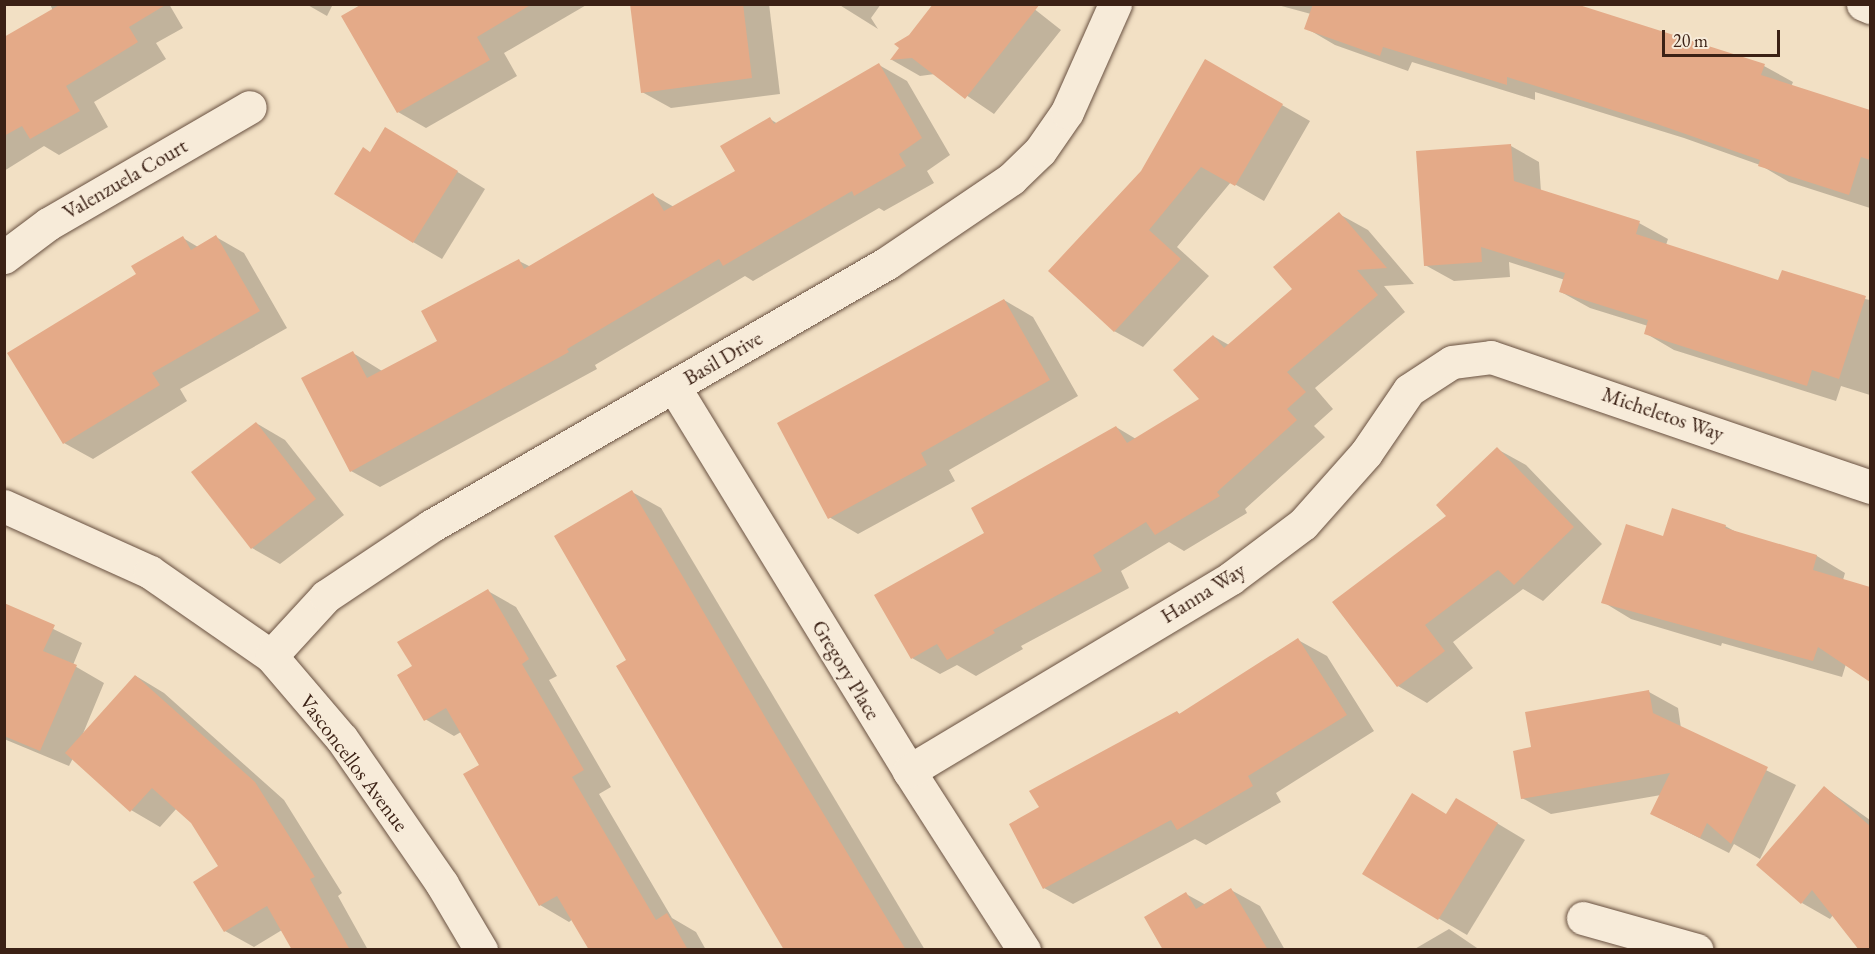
<!DOCTYPE html>
<html>
<head>
<meta charset="utf-8">
<style>
	body { margin:0 }
	#map { position:relative; width:1875px; height:954px; overflow:hidden; background:#f2e0c4; font-family:"EB Garamond",serif }
	div>[style] { position:absolute }
	.shadow>* { inset:0; background:#0003 }
	.building>* { inset:0; background:#e4aa88 }
	.roads { filter:drop-shadow(0 0 2px #695141) drop-shadow(0 0 2px #695141) }
	.minor>* { height:33px; margin:-16.5px; padding:0 16.5px; transform-origin:16.5px; border-radius:16.5px; background:#f7ebd9 }
	.tertiary>* { height:33px; margin:-16.5px; padding:0 16.5px; transform-origin:16.5px; border-radius:16.5px; background:#f7ebd9 }
	span { translate:-50% -50%; white-space:nowrap; text-align:center; line-height:1.15; -webkit-text-stroke:4.5px #f7ebd9; paint-order:stroke }
	.street-label { font-size:21px; color:#3b2115 }
	.frame { position:absolute; inset:0; border:6px solid #3b2115; pointer-events:none }
	.scale { position:absolute; left:1662px; top:30px; width:118px; height:27px; box-sizing:border-box; border:3px solid #3b2115; border-top:0; padding-left:8px; font-size:18px; line-height:21px; white-space:nowrap; color:#3b2115; -webkit-text-stroke:4px #f7ebd9; paint-order:stroke }
</style>
</head>
<body>
<div id="map">
	<div class="shadow">
		<i style="clip-path:polygon(50px 4px,169px 4px,183px 28px,156px 43px,166px 59px,94px 102px,108px 127px,59px 155px,44px 146px,4px 171px,4px 38px,53px 11px)"></i>
		<i style="clip-path:polygon(306px 4px,333px 4px,327px 16px)"></i>
		<i style="clip-path:polygon(365px 4px,588px 4px,504px 53px,517px 76px,426px 128px,398px 112px)"></i>
		<i style="clip-path:polygon(631px 4px,769px 4px,780px 94px,671px 108px,642px 92px)"></i>
		<i style="clip-path:polygon(838px 4px,881px 4px,871px 18px,878px 29px)"></i>
		<i style="clip-path:polygon(1028px 4px,1061px 30px,994px 114px,935px 74px,920px 76px,892px 60px,901px 48px)"></i>
		<i style="clip-path:polygon(1274px 4px,1547px 4px,1764px 66px,1793px 82px,1791px 87px,1870px 112px,1870px 208px,1789px 182px,1760px 165px,1684px 138px,1535px 92px,1535px 100px,1412px 62px,1408px 71px,1335px 45px,1306px 28px,1311px 14px)"></i>
		<i style="clip-path:polygon(1205px 61px,1310px 121px,1264px 201px,1231px 182px,1177px 247px,1209px 276px,1143px 347px,1114px 331px,1142px 172px)"></i>
		<i style="clip-path:polygon(879px 65px,907px 81px,950px 155px,927px 171px,934px 183px,884px 211px,879px 208px,753px 281px,745px 276px,595px 365px,597px 369px,380px 487px,351px 471px,353px 353px,382px 371px,439px 341px,519px 261px,531px 267px,653px 195px,674px 207px,737px 171px,770px 119px,778px 124px)"></i>
		<i style="clip-path:polygon(414px 145px,485px 189px,442px 259px,413px 242px,371px 154px)"></i>
		<i style="clip-path:polygon(1511px 146px,1539px 162px,1541px 192px,1639px 223px,1668px 239px,1666px 245px,1779px 282px,1870px 300px,1870px 395px,1841px 386px,1836px 401px,1674px 350px,1645px 333px,1648px 326px,1590px 308px,1561px 292px,1565px 280px,1509px 262px,1510px 277px,1454px 281px,1425px 265px)"></i>
		<i style="clip-path:polygon(1339px 214px,1368px 230px,1414px 284px,1384px 286px,1405px 312px,1315px 388px,1333px 409px,1314px 426px,1325px 437px,1245px 509px,1247px 513px,1184px 551px,1169px 542px,1121px 571px,1129px 588px,1021px 646px,1023px 649px,976px 676px,957px 665px,940px 674px,912px 658px,986px 534px,1116px 427px,1136px 439px,1201px 399px,1213px 336px,1229px 345px,1294px 289px)"></i>
		<i style="clip-path:polygon(216px 237px,244px 253px,287px 328px,180px 389px,187px 401px,93px 459px,64px 443px,183px 238px,198px 247px)"></i>
		<i style="clip-path:polygon(1004px 300px,1033px 317px,1078px 396px,949px 470px,955px 481px,858px 534px,829px 517px)"></i>
		<i style="clip-path:polygon(256px 423px,285px 440px,344px 515px,280px 564px,252px 548px)"></i>
		<i style="clip-path:polygon(1497px 449px,1526px 465px,1602px 544px,1543px 601px,1523px 589px,1453px 642px,1473px 668px,1427px 703px,1398px 686px,1334px 602px,1448px 516px)"></i>
		<i style="clip-path:polygon(632px 492px,661px 508px,925px 950px,785px 950px,628px 661px)"></i>
		<i style="clip-path:polygon(1725px 526px,1740px 534px,1817px 556px,1845px 573px,1843px 580px,1870px 588px,1870px 681px,1846px 664px,1842px 677px,1722px 643px,1721px 646px,1631px 619px,1603px 602px,1664px 538px)"></i>
		<i style="clip-path:polygon(488px 591px,516px 607px,557px 676px,549px 680px,611px 787px,599px 794px,672px 918px,696px 932px,706px 950px,591px 950px,573px 919px,569px 922px,540px 905px,465px 774px,481px 765px,461px 732px,454px 736px,425px 719px,414px 666px)"></i>
		<i style="clip-path:polygon(4px 605px,82px 643px,73px 665px,104px 683px,82px 736px,136px 676px,164px 693px,284px 800px,342px 893px,338px 896px,368px 950px,294px 950px,282px 930px,254px 947px,225px 931px,220px 867px,192px 822px,177px 808px,160px 827px,131px 810px,73px 758px,69px 766px,4px 739px)"></i>
		<i style="clip-path:polygon(1298px 640px,1327px 656px,1374px 731px,1276px 793px,1281px 802px,1206px 845px,1195px 839px,1073px 904px,1044px 888px,1041px 808px,1177px 712px,1181px 715px)"></i>
		<i style="clip-path:polygon(1649px 692px,1678px 708px,1681px 728px,1796px 785px,1760px 859px,1734px 844px,1729px 853px,1652px 814px,1661px 795px,1551px 814px,1522px 798px,1533px 748px)"></i>
		<i style="clip-path:polygon(1825px 788px,1870px 820px,1870px 950px,1861px 950px,1833px 915px,1830px 919px,1802px 903px)"></i>
		<i style="clip-path:polygon(1447px 815px,1485px 816px,1525px 840px,1467px 935px,1438px 918px)"></i>
		<i style="clip-path:polygon(1231px 890px,1260px 906px,1285px 950px,1165px 950px,1186px 894px,1206px 905px)"></i>
		<i style="clip-path:polygon(1449px 929px,1480px 950px,1413px 950px)"></i>
	</div>
	<div class="building">
		<i style="clip-path:polygon(61px 4px,167px 4px,129px 27px,138px 42px,66px 86px,80px 111px,30px 139px,22px 126px,4px 136px,4px 37px)"></i>
		<i style="clip-path:polygon(362px 4px,532px 4px,477px 37px,490px 60px,397px 113px,341px 16px)"></i>
		<i style="clip-path:polygon(630px 4px,743px 4px,752px 78px,641px 93px)"></i>
		<i style="clip-path:polygon(933px 4px,1040px 4px,965px 99px,912px 58px,890px 60px,899px 48px,894px 44px,909px 35px)"></i>
		<i style="clip-path:polygon(1313px 4px,1576px 4px,1765px 64px,1761px 75px,1870px 110px,1870px 160px,1861px 157px,1849px 195px,1758px 166px,1760px 160px,1654px 123px,1507px 77px,1507px 85px,1383px 47px,1380px 56px,1304px 29px)"></i>
		<i style="clip-path:polygon(1205px 59px,1283px 104px,1235px 186px,1201px 167px,1149px 230px,1181px 259px,1114px 332px,1048px 271px,1141px 171px)"></i>
		<i style="clip-path:polygon(879px 63px,922px 138px,899px 154px,906px 166px,854px 196px,852px 191px,723px 266px,719px 259px,567px 349px,569px 352px,350px 472px,301px 378px,353px 351px,367px 378px,437px 341px,421px 311px,519px 259px,524px 269px,653px 193px,664px 211px,735px 171px,720px 146px,770px 117px,774px 124px)"></i>
		<i style="clip-path:polygon(385px 127px,458px 171px,413px 243px,334px 194px,363px 147px,370px 152px)"></i>
		<i style="clip-path:polygon(1511px 144px,1514px 181px,1640px 221px,1636px 234px,1778px 280px,1782px 270px,1866px 296px,1839px 379px,1812px 370px,1807px 386px,1644px 334px,1648px 320px,1559px 292px,1565px 273px,1481px 247px,1482px 262px,1424px 266px,1416px 151px)"></i>
		<i style="clip-path:polygon(1339px 212px,1387px 268px,1357px 270px,1378px 295px,1287px 372px,1306px 392px,1287px 409px,1297px 420px,1217px 492px,1220px 496px,1155px 535px,1146px 522px,1093px 555px,1102px 571px,993px 630px,995px 633px,947px 660px,937px 644px,911px 659px,874px 595px,984px 533px,971px 508px,1116px 426px,1127px 443px,1199px 399px,1173px 370px,1213px 335px,1224px 348px,1292px 289px,1273px 267px)"></i>
		<i style="clip-path:polygon(216px 235px,260px 311px,152px 373px,160px 385px,63px 444px,7px 353px,136px 274px,131px 266px,183px 236px,191px 250px)"></i>
		<i style="clip-path:polygon(1004px 299px,1050px 380px,921px 453px,927px 465px,828px 519px,777px 423px)"></i>
		<i style="clip-path:polygon(256px 422px,316px 499px,251px 549px,191px 472px)"></i>
		<i style="clip-path:polygon(1497px 447px,1574px 527px,1514px 585px,1498px 570px,1425px 625px,1445px 651px,1397px 687px,1332px 602px,1446px 516px,1436px 505px)"></i>
		<i style="clip-path:polygon(632px 490px,771px 727px,906px 950px,784px 950px,616px 666px,626px 660px,554px 536px)"></i>
		<i style="clip-path:polygon(1672px 508px,1726px 525px,1725px 528px,1817px 555px,1813px 570px,1870px 587px,1870px 682px,1818px 647px,1813px 661px,1601px 603px,1626px 524px,1663px 536px)"></i>
		<i style="clip-path:polygon(488px 589px,529px 659px,522px 664px,584px 770px,572px 777px,656px 920px,667px 913px,688px 950px,589px 950px,557px 896px,539px 906px,463px 774px,479px 765px,446px 708px,424px 721px,397px 675px,412px 666px,397px 642px)"></i>
		<i style="clip-path:polygon(4px 603px,55px 625px,43px 651px,77px 665px,40px 751px,4px 736px)"></i>
		<i style="clip-path:polygon(1298px 638px,1347px 715px,1248px 776px,1253px 786px,1177px 830px,1171px 820px,1043px 889px,1009px 824px,1039px 807px,1029px 791px,1177px 711px,1179px 714px)"></i>
		<i style="clip-path:polygon(135px 675px,255px 782px,315px 877px,310px 879px,350px 950px,292px 950px,267px 906px,224px 932px,193px 882px,218px 866px,191px 823px,152px 788px,130px 812px,65px 753px)"></i>
		<i style="clip-path:polygon(1649px 690px,1653px 713px,1768px 767px,1731px 844px,1707px 823px,1700px 838px,1650px 814px,1670px 773px,1521px 799px,1513px 751px,1531px 747px,1525px 712px)"></i>
		<i style="clip-path:polygon(1824px 786px,1870px 826px,1870px 950px,1859px 950px,1812px 890px,1801px 904px,1756px 865px)"></i>
		<i style="clip-path:polygon(1412px 793px,1446px 814px,1456px 798px,1498px 823px,1438px 920px,1362px 874px)"></i>
		<i style="clip-path:polygon(1231px 888px,1268px 950px,1163px 950px,1144px 917px,1186px 892px,1196px 909px)"></i>
	</div>
	<div class="roads">
		<div class="minor">
			<i style="left:4px;top:257px;width:55px;rotate:-36.9deg"></i>
			<i style="left:48px;top:224px;width:233px;rotate:-30.1deg"></i>
			<i style="left:674px;top:387px;width:450px;rotate:58.5deg"></i>
			<i style="left:909px;top:771px;width:213px;rotate:57.3deg"></i>
			<i style="left:4px;top:506px;width:160px;rotate:24.3deg"></i>
			<i style="left:150px;top:572px;width:147px;rotate:34.8deg"></i>
			<i style="left:271px;top:656px;width:109px;rotate:49.5deg"></i>
			<i style="left:342px;top:739px;width:176px;rotate:55.4deg"></i>
			<i style="left:442px;top:884px;width:77px;rotate:59.4deg"></i>
			<i style="left:271px;top:656px;width:81px;rotate:-47.5deg"></i>
			<i style="left:326px;top:596px;width:126px;rotate:-33.7deg"></i>
			<i style="left:431px;top:526px;width:526px;rotate:-29.97deg"></i>
			<i style="left:887px;top:263px;width:150px;rotate:-34.1deg"></i>
			<i style="left:1011px;top:179px;width:40px;rotate:-44deg"></i>
			<i style="left:1040px;top:151px;width:47px;rotate:-55.3deg"></i>
			<i style="left:1067px;top:112px;width:118px;rotate:-66deg"></i>
			<i style="left:909px;top:771px;width:375px;rotate:-30.9deg"></i>
			<i style="left:1231px;top:578px;width:90px;rotate:-36.9deg"></i>
			<i style="left:1303px;top:524px;width:95px;rotate:-48.4deg"></i>
			<i style="left:1366px;top:453px;width:76px;rotate:-55.7deg"></i>
			<i style="left:1409px;top:390px;width:51px;rotate:-33.1deg"></i>
			<i style="left:1452px;top:362px;width:39px;rotate:-7deg"></i>
			<i style="left:1491px;top:357px;width:401px;rotate:18.9deg"></i>
			<i style="left:1583px;top:918px;width:118px;rotate:15.7deg"></i>
		</div>
		<div class="tertiary">
			<i style="left:1863px;top:4px;width:8px;rotate:23deg"></i>
		</div>
	</div>
	<div class="street-label">
		<span style="left:125px;top:179px;rotate:-30deg">Valenzuela Court</span>
		<span style="left:723px;top:358px;rotate:-30deg">Basil Drive</span>
		<span style="left:1663px;top:414px;rotate:19deg">Micheletos Way</span>
		<span style="left:1203px;top:593px;rotate:-32deg">Hanna Way</span>
		<span style="left:846px;top:670px;rotate:59deg">Gregory Place</span>
		<span style="left:354px;top:763px;rotate:53deg">Vasconcellos Avenue</span>
	</div>
	<div class="frame"></div>
	<div class="scale">20 m</div>
</div>
</body>
</html>
